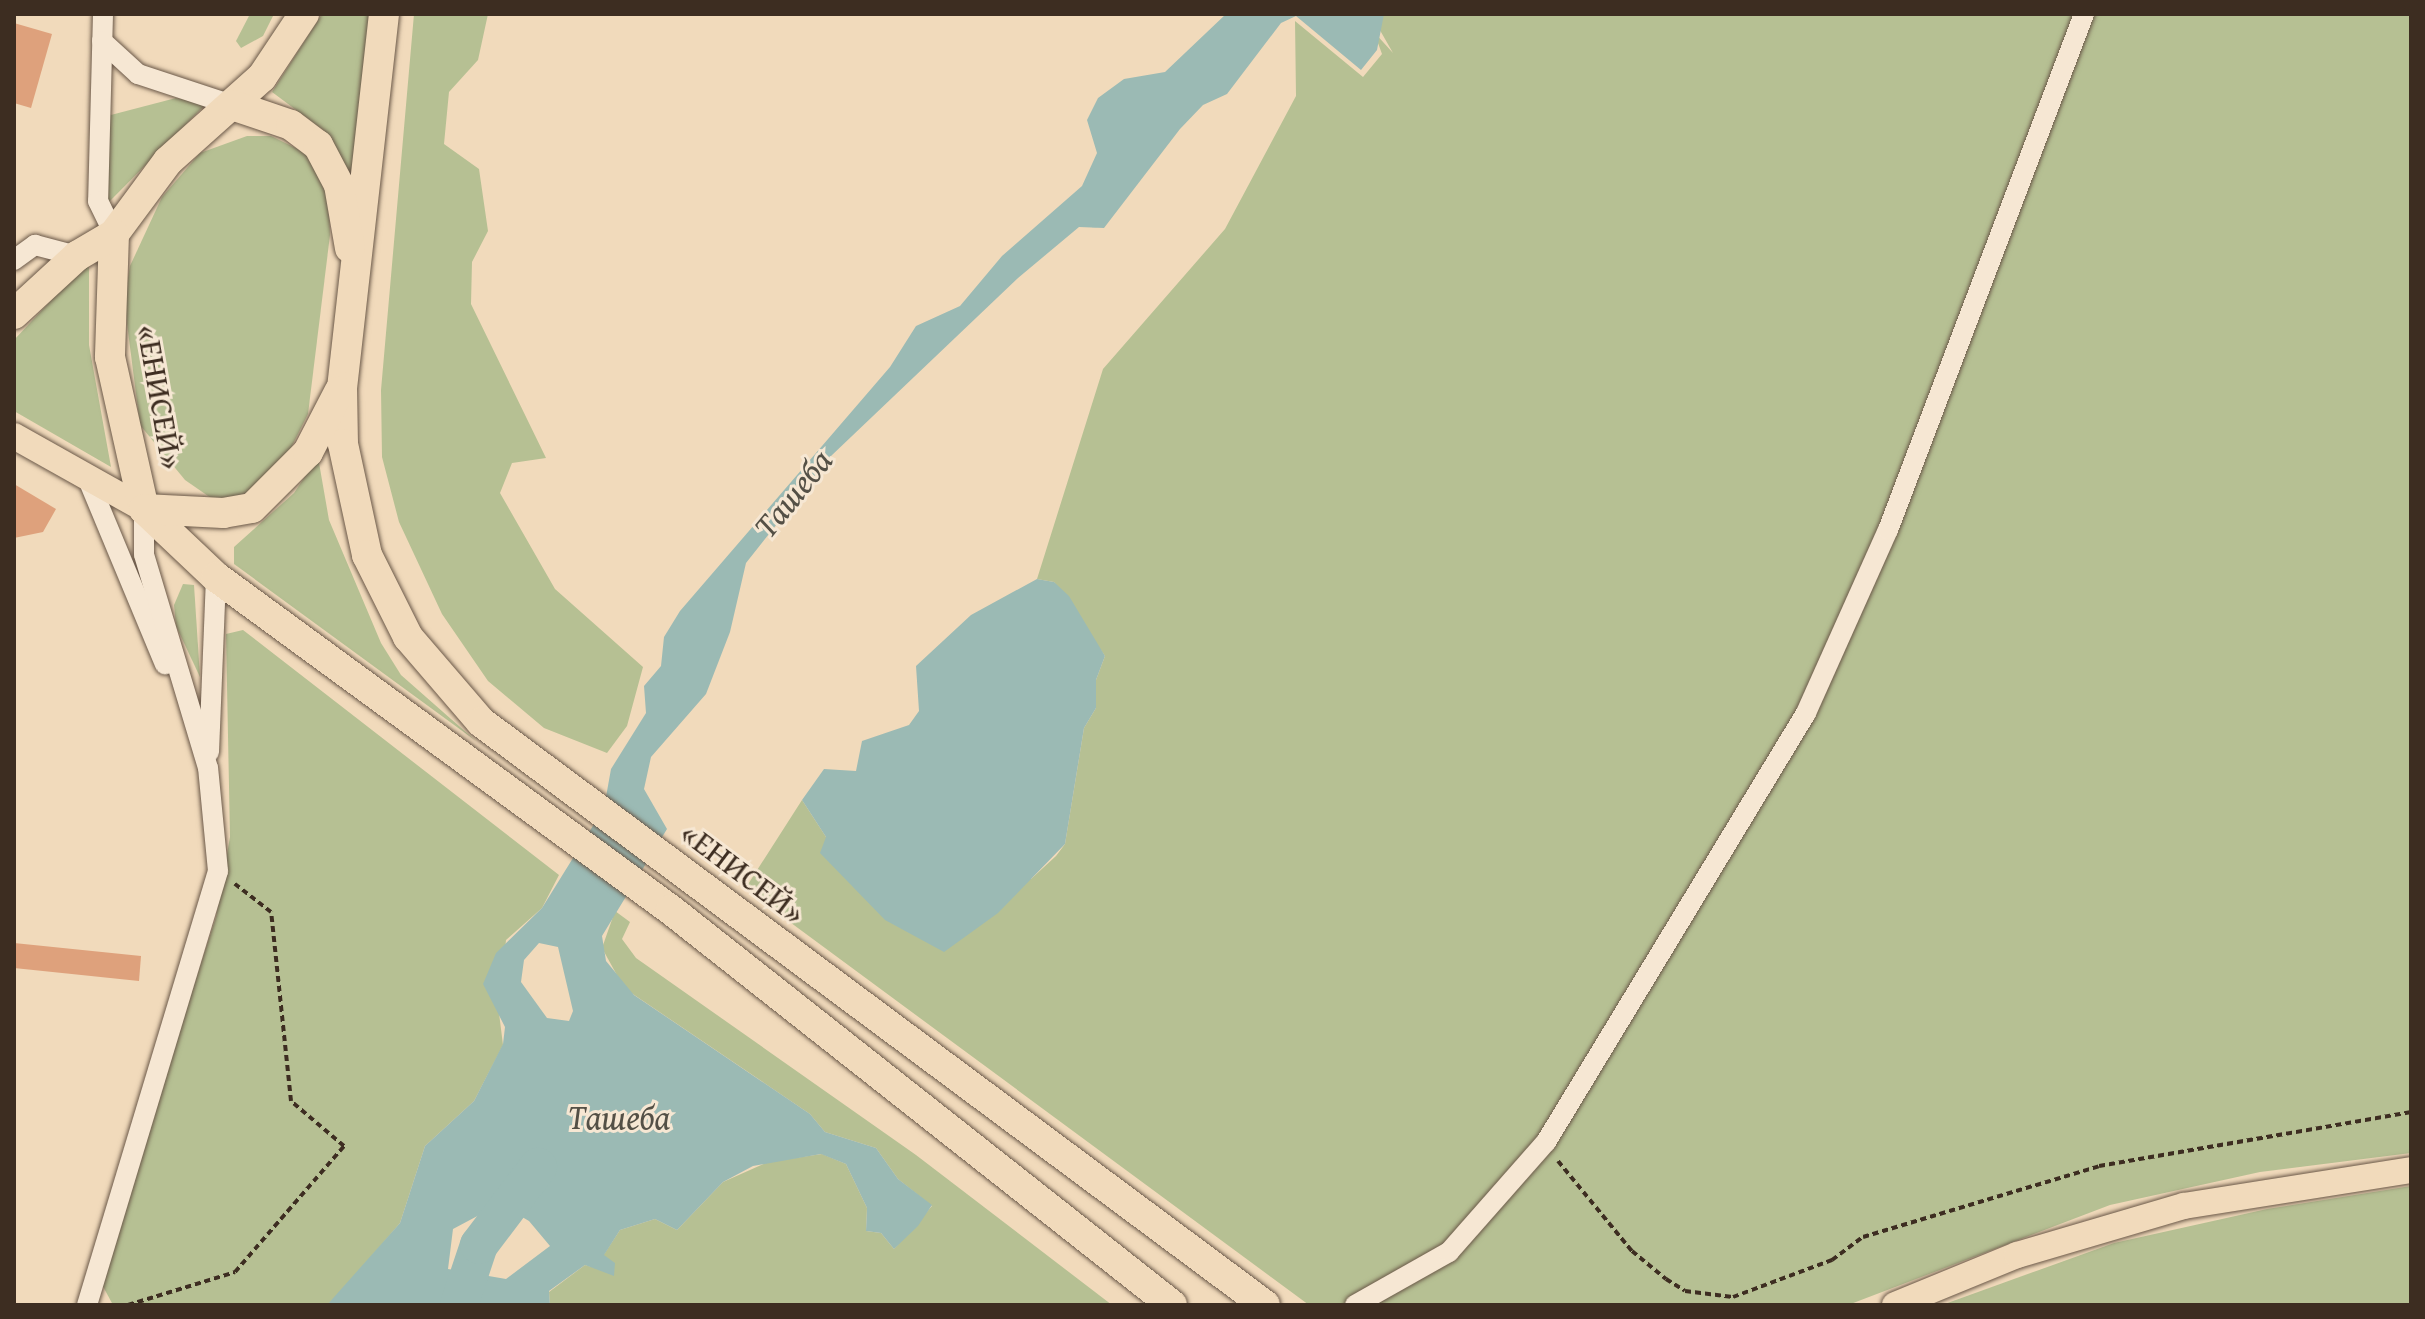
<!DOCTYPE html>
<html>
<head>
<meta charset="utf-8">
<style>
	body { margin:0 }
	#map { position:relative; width:2425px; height:1319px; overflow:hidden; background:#f1dabb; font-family:"Gentium Book Plus",serif }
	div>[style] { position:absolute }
	.green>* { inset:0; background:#b6c093 }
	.water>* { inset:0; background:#9bbab4 }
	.river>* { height:38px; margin:-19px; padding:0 19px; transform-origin:19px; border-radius:19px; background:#9bbab4 }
	.building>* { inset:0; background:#dea17c }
	.path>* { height:4px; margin-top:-2px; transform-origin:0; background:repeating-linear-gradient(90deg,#3d2d21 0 6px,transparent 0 10px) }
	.roads { filter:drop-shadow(0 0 2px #6a5848) drop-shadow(0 0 2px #6a5848) }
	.minor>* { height:20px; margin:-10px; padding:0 10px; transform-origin:10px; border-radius:10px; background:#f6e7d3 }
	.major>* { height:26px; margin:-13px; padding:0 13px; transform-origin:13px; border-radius:13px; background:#f1dabb }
	.highway>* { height:30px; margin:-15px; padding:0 15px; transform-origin:15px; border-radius:15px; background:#f1dabb }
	span { translate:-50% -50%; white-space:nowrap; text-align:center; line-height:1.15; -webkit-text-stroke:6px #f6e7d3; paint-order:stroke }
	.street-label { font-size:32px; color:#3d2d21 }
	.water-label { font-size:34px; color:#545046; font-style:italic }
	.frame { position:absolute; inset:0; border:16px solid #3d2d21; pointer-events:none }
</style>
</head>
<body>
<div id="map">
	<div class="green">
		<i style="clip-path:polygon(250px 14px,274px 14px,263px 36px,241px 48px,236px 41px)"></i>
		<i style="clip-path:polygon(322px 14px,372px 14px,354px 197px,327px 133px,272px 92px)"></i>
		<i style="clip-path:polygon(414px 14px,488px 14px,478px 60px,449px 92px,444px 144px,479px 169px,488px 231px,472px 262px,471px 304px,546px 458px,512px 463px,500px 493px,555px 589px,643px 667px,627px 726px,607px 753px,544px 728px,488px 681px,442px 614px,399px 522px,382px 457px,381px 390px)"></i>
		<i style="clip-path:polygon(1384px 14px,2411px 14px,2411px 1153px,2260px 1172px,2110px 1205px,1848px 1305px,1309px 1305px,745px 889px,802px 800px,826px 837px,1031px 879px,1056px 856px,1065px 844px,1084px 728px,1096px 708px,1096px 680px,1105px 656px,1054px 582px,1037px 579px,1103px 369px,1225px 229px,1296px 96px,1295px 21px,1363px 77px,1382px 54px,1374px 32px,1393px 53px,1377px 25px)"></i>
		<i style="clip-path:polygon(176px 98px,206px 104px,105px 206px,107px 116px)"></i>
		<i style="clip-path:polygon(247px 136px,271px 136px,308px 154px,329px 197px,330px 235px,308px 414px,283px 464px,256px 489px,228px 500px,211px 498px,185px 480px,140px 425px,124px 300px,130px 266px,162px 197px,200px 153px)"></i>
		<i style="clip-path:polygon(89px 260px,89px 345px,111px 467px,14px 411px,14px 340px)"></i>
		<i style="clip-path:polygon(318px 457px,329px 520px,381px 643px,401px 675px,476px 741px,234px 564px,234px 547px,294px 493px)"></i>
		<i style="clip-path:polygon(183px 584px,194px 585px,200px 677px,176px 626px,174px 605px)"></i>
		<i style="clip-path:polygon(243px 630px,559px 875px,542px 908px,506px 940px,499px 1013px,503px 1045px,474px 1101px,425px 1146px,400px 1223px,340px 1293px,327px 1305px,113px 1305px,99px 1279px,216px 917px,230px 837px,226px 634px)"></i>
		<i style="clip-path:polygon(615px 911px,630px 922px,622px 939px,636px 958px,916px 1155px,1112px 1305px,550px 1305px,549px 1292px,585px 1265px,595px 1268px,620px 1230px,655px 1219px,677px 1230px,723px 1182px,768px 1162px,822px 1154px,846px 1164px,867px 1208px,866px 1231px,881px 1233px,894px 1249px,932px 1206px,898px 1179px,876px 1148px,825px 1132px,810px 1114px,624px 988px,602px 948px)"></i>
		<i style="clip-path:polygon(2411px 1186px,2411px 1305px,1942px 1305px,2114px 1243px,2267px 1209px)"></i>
	</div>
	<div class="water">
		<i style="clip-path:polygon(evenodd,1226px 14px,1384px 14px,1377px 50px,1361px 70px,1296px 16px,1281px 23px,1227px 94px,1203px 105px,1180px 129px,1104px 228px,1079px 227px,1018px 278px,831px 456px,746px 563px,730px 632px,706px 694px,651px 757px,644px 789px,667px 829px,602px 936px,606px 961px,634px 995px,810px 1114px,825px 1132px,876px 1148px,898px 1179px,932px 1205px,918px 1226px,894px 1249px,881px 1233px,866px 1231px,867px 1208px,846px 1164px,821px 1154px,753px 1166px,723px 1182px,677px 1230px,655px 1219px,620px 1230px,604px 1255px,615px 1263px,614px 1276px,585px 1265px,549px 1291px,550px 1305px,327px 1305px,400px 1223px,425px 1146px,474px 1101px,503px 1044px,505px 1027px,483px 984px,496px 953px,542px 908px,604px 808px,611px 769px,646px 713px,644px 686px,661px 666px,664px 637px,680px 611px,890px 367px,916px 326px,960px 306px,1002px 256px,1082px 186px,1097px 153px,1087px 120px,1098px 98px,1124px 79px,1165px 72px,1226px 14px,539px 943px,558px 947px,573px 1011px,569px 1021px,547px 1018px,521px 982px,524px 960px,539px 943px,1226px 14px,500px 1204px,529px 1221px,550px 1246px,506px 1279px,448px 1269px,453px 1229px,500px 1204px)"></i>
		<i style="clip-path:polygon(1037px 579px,1054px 582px,1069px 596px,1105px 656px,1096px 680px,1096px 708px,1084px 728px,1065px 844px,998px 913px,944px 952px,885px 920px,820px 853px,826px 837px,802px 800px,824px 769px,856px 771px,862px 741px,909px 725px,919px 711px,916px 666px,971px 615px)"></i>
	</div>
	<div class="river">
		<i style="left:459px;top:1305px;width:63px;rotate:-71.6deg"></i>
		<i style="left:479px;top:1245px;width:98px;rotate:-52.9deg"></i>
	</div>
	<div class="building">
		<i style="clip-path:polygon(14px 23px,52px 34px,31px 108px,14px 103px)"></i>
		<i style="clip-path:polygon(14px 484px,56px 509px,43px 532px,14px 538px)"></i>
		<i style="clip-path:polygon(14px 943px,141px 956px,139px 981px,14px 968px)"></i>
	</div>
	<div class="path">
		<i style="left:1558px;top:1161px;width:117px;rotate:50.6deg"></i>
		<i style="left:1632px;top:1251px;width:44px;rotate:39.5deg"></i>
		<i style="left:1666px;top:1279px;width:22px;rotate:32deg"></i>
		<i style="left:1685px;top:1291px;width:48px;rotate:7.1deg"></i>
		<i style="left:1733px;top:1297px;width:106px;rotate:-20.5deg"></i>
		<i style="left:1832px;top:1260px;width:39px;rotate:-37deg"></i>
		<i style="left:1863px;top:1237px;width:246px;rotate:-16.7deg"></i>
		<i style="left:2099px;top:1166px;width:317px;rotate:-9.8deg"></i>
		<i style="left:128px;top:1305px;width:112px;rotate:-17.1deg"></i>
		<i style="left:235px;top:1272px;width:167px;rotate:-49.1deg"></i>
		<i style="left:344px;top:1146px;width:70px;rotate:-139.7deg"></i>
		<i style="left:291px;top:1101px;width:190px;rotate:-96deg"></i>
		<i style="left:271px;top:912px;width:46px;rotate:-142.1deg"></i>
	</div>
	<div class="roads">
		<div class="minor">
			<i style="left:103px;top:14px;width:187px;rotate:91.5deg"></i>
			<i style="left:98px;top:201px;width:37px;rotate:64deg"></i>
			<i style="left:102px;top:41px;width:49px;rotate:42.5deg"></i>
			<i style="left:138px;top:74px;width:99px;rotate:18.3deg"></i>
			<i style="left:14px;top:260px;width:26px;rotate:-36deg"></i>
			<i style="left:35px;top:245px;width:43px;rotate:14.7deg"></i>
			<i style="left:87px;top:477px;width:203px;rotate:67.4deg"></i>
			<i style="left:209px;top:752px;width:175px;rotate:-87.7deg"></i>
			<i style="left:87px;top:1305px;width:453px;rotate:-73.2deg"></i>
			<i style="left:218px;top:871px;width:103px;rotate:-95.5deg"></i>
			<i style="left:208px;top:768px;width:223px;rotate:-106.7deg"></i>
			<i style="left:144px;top:554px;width:45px;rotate:-90deg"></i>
			<i style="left:1355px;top:1305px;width:108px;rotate:-29.4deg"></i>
			<i style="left:1449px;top:1252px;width:147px;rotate:-48.6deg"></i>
			<i style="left:1546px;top:1142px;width:502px;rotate:-58.78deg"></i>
			<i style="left:1806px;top:713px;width:201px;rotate:-65.9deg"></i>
			<i style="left:1888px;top:530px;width:552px;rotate:-69.2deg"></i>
		</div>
		<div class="major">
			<i style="left:14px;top:436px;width:149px;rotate:29.3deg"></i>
			<i style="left:1895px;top:1305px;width:132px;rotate:-22.3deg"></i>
			<i style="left:2017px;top:1255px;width:174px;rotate:-16.4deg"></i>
			<i style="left:2184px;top:1206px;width:230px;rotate:-9deg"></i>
		</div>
		<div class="highway">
			<i style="left:304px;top:14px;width:76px;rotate:123.7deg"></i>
			<i style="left:262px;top:77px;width:126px;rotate:138.2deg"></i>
			<i style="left:168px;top:161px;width:91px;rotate:126.5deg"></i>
			<i style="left:114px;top:234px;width:123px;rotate:91.9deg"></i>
			<i style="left:110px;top:357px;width:156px;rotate:77.4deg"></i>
			<i style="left:144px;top:509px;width:99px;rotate:43.4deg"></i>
			<i style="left:216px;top:577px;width:564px;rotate:36.2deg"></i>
			<i style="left:671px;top:910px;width:638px;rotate:38.25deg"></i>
			<i style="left:384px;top:14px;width:375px;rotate:96.4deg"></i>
			<i style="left:342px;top:387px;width:57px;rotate:89deg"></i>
			<i style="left:343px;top:444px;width:114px;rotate:77.8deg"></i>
			<i style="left:367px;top:555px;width:92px;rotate:63.4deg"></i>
			<i style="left:408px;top:637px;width:112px;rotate:49.3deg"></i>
			<i style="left:481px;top:722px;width:977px;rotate:36.64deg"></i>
			<i style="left:232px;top:105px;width:62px;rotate:18.7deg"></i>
			<i style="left:291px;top:125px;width:34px;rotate:37deg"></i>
			<i style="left:318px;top:145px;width:45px;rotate:62.3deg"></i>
			<i style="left:339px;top:185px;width:64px;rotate:80.1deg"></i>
			<i style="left:14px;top:314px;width:86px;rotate:-42.6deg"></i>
			<i style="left:77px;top:256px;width:43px;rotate:-30.7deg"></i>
			<i style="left:144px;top:509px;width:79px;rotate:2.9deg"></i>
			<i style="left:223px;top:513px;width:29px;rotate:-10deg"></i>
			<i style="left:252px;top:508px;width:79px;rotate:-45deg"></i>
			<i style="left:308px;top:452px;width:68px;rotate:-62.7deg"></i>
		</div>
	</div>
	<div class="street-label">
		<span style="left:160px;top:397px;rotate:80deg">«ЕНИСЕЙ»</span>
		<span style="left:743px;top:873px;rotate:37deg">«ЕНИСЕЙ»</span>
	</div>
	<div class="water-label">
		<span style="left:792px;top:493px;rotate:-51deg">Ташеба</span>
		<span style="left:619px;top:1117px">Ташеба</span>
	</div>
	<div class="frame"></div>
</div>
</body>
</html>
